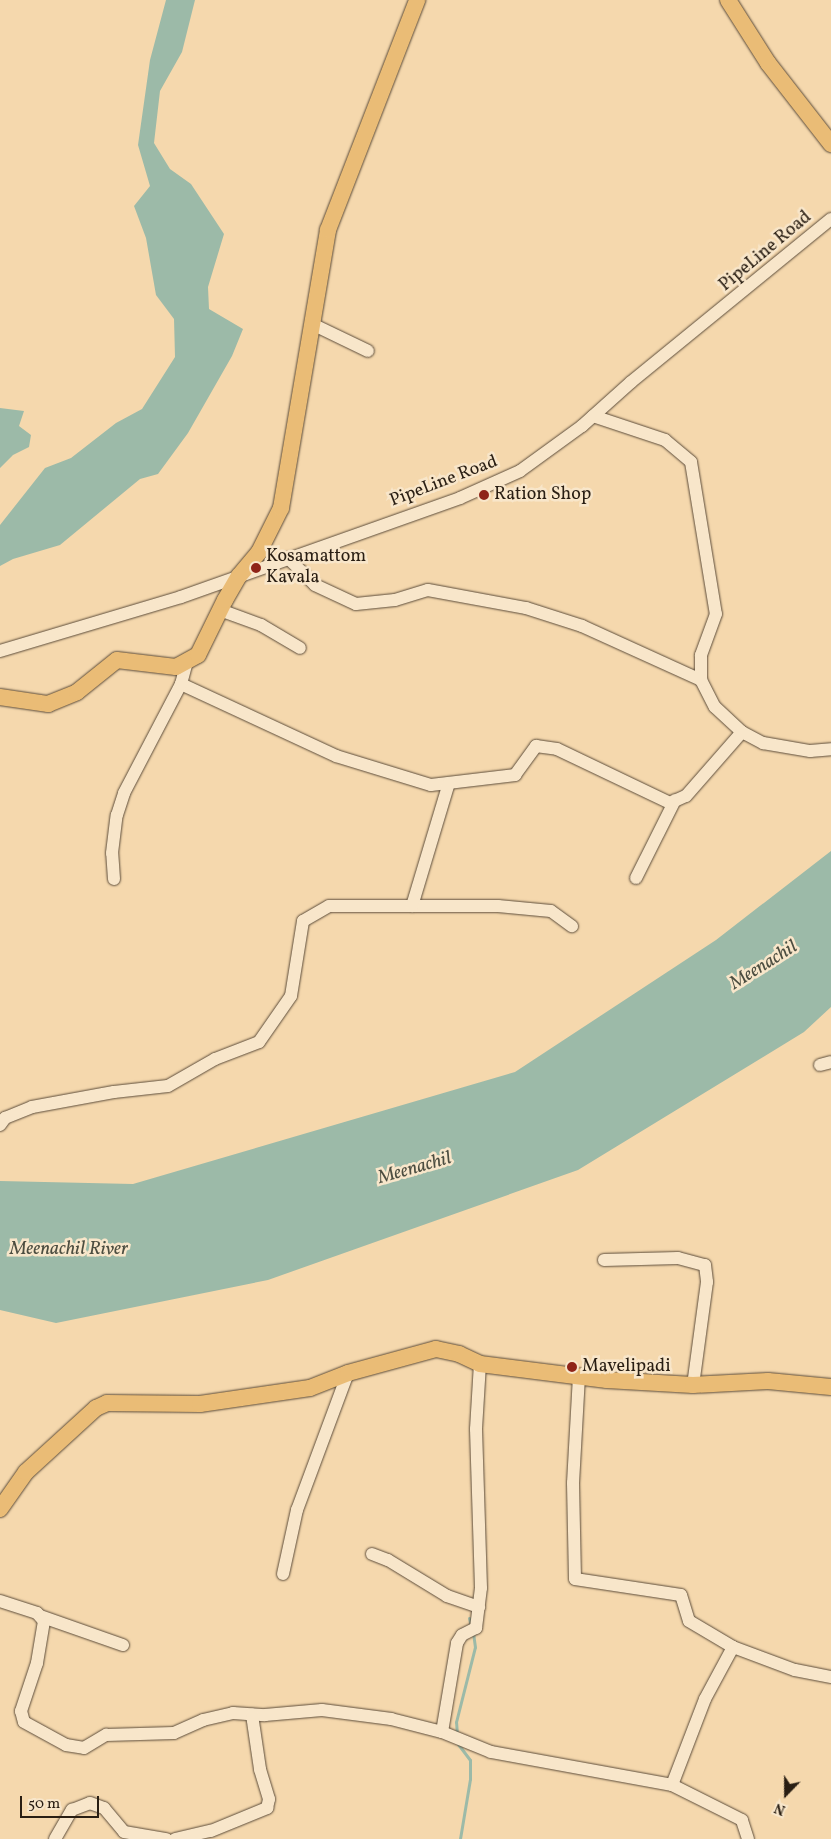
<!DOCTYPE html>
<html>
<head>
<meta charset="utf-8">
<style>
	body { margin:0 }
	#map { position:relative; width:831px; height:1839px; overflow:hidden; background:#f5d8ad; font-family:Vollkorn,serif }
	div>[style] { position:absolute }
	.water>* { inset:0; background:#9cbaa8 }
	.stream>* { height:3px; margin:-1.5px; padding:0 1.5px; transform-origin:1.5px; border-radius:1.5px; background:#9cbaa8 }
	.roads { filter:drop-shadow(0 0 1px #5c4c3a) drop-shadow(0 0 1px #5c4c3a) }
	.minor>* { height:12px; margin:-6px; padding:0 6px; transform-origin:6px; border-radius:6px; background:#f8e6ca }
	.major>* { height:16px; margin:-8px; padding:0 8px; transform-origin:8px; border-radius:8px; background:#eabc76 }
	.dots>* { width:14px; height:14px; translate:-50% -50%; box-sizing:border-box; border:2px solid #f8e6ca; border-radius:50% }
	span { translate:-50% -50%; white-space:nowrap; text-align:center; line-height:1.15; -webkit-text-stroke:5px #f8e6ca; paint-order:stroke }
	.street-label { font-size:18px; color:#291e13 }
	.poi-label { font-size:18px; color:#291e13 }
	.left { translate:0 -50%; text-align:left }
	.water-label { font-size:19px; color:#4c4d40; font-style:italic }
	.north { position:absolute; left:761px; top:1769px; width:50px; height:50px; -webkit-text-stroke:4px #f8e6ca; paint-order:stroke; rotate:202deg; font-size:14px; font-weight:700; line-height:20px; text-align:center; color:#291e13 }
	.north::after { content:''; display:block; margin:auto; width:18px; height:22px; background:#291e13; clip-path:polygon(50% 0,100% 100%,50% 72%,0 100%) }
	.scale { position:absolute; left:20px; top:1796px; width:79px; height:22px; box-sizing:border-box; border:2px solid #291e13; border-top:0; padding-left:6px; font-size:15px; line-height:18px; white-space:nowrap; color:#291e13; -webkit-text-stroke:4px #f8e6ca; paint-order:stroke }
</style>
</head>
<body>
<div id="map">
	<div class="water">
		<i style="clip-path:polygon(166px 0,195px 0,182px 52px,160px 91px,154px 143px,170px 169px,191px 184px,224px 234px,208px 287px,209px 309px,243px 329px,232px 356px,188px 433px,158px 474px,140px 479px,60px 545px,13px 559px,0 566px,0 525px,45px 468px,71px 458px,116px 423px,142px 409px,175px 357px,174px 319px,156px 295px,146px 238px,134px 206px,150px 186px,138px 145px,150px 60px)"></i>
		<i style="clip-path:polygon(0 408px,24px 411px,19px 426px,31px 435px,29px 447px,13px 455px,0 468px)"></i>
		<i style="clip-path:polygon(831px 851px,831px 1007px,804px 1032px,578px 1170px,268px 1280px,56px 1323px,0 1310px,0 1181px,133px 1184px,515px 1072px,716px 940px)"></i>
	</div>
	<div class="stream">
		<i style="left:469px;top:1618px;width:8px;rotate:76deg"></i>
		<i style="left:457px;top:1735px;width:13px;rotate:-94deg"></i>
		<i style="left:456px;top:1722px;width:77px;rotate:-75.8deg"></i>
		<i style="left:475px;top:1647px;width:15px;rotate:-98deg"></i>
		<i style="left:458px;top:1744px;width:20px;rotate:53deg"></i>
		<i style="left:470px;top:1760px;width:19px;rotate:90deg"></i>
		<i style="left:470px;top:1779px;width:61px;rotate:99.5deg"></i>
	</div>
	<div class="roads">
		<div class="minor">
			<i style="left:312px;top:324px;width:62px;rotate:25.7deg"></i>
			<i style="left:593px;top:416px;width:76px;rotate:18.4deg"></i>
			<i style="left:665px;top:440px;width:34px;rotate:40deg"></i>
			<i style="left:691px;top:462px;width:154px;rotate:80.7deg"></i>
			<i style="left:716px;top:614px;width:44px;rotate:110.1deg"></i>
			<i style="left:701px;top:655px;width:25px;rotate:90deg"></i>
			<i style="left:701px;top:680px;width:30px;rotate:63deg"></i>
			<i style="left:715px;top:707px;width:37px;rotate:43deg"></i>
			<i style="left:288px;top:558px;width:38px;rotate:45deg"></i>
			<i style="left:315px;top:585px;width:45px;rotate:24.9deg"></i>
			<i style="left:356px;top:604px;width:39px;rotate:-6deg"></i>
			<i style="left:395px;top:600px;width:34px;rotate:-17deg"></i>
			<i style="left:428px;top:590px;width:100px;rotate:10.4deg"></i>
			<i style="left:526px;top:608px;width:59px;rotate:17.8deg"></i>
			<i style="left:582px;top:626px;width:131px;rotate:24.4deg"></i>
			<i style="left:220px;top:610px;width:44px;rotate:20.1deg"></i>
			<i style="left:261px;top:625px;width:45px;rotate:30.5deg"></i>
			<i style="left:0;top:651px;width:189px;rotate:-16.6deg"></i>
			<i style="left:181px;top:597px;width:296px;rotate:-19.5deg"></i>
			<i style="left:460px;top:498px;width:66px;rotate:-24.2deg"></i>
			<i style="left:520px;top:471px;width:77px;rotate:-36deg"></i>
			<i style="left:582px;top:426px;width:66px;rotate:-41.9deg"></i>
			<i style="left:631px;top:382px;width:258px;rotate:-39.2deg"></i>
			<i style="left:181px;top:684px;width:171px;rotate:24.9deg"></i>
			<i style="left:336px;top:756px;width:99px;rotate:17deg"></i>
			<i style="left:431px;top:785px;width:85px;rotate:-6.8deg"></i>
			<i style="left:515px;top:775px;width:36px;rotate:-54deg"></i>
			<i style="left:536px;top:746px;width:21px;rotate:8deg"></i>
			<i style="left:557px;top:749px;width:125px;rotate:25.5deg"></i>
			<i style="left:670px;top:803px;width:17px;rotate:-24deg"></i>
			<i style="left:686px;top:796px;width:85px;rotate:-48.8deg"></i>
			<i style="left:742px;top:732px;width:24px;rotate:28deg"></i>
			<i style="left:763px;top:743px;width:48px;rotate:9.7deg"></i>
			<i style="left:810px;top:751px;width:21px;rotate:-5deg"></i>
			<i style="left:636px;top:878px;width:87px;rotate:-63.4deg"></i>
			<i style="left:114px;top:879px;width:26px;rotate:-94deg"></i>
			<i style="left:112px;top:853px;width:38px;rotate:-83deg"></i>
			<i style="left:117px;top:815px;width:23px;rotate:-72deg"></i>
			<i style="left:124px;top:793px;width:123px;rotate:-62.4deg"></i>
			<i style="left:181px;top:684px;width:24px;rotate:-75deg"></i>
			<i style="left:412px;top:906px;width:86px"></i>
			<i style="left:498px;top:906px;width:53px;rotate:5.4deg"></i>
			<i style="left:551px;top:911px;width:26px;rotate:36deg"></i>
			<i style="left:820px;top:1065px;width:11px;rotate:-15deg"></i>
			<i style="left:0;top:1125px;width:9px;rotate:-54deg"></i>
			<i style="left:5px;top:1118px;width:29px;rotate:-22deg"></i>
			<i style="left:32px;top:1107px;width:83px;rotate:-10.4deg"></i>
			<i style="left:114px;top:1092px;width:54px;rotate:-6.3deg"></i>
			<i style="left:168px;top:1086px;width:54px;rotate:-29.9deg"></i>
			<i style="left:215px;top:1059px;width:47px;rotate:-21.1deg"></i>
			<i style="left:259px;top:1042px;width:56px;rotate:-55.2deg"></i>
			<i style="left:291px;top:996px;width:76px;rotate:-80.9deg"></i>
			<i style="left:303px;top:921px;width:30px;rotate:-30deg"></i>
			<i style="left:329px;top:906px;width:83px"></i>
			<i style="left:412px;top:906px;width:128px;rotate:-73.3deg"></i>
			<i style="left:604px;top:1260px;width:74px;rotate:-1.5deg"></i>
			<i style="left:678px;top:1258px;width:28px;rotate:15deg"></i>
			<i style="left:705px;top:1265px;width:17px;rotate:83deg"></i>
			<i style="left:707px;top:1282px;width:104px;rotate:97.7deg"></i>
			<i style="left:579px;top:1376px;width:107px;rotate:93.2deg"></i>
			<i style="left:573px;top:1483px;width:96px;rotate:88.8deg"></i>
			<i style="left:575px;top:1579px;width:107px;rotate:8.6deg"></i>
			<i style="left:681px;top:1595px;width:27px;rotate:73deg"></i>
			<i style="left:689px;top:1621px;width:51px;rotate:30.6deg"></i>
			<i style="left:372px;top:1554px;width:17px;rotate:21deg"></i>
			<i style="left:388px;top:1560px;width:69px;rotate:31.4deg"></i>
			<i style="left:447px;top:1596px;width:34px;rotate:19deg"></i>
			<i style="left:283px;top:1574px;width:66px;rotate:-77.7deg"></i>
			<i style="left:297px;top:1510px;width:146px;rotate:-69.6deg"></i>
			<i style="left:0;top:1601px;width:39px;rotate:18deg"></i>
			<i style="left:37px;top:1613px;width:11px;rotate:49deg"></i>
			<i style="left:44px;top:1621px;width:43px;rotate:99.5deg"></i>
			<i style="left:37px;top:1663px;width:51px;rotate:108.4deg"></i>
			<i style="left:21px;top:1711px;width:11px;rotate:75deg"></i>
			<i style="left:24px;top:1722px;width:48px;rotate:28.7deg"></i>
			<i style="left:66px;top:1745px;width:18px;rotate:9deg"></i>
			<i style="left:84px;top:1748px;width:26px;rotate:-31deg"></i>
			<i style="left:106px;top:1735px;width:68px;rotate:-1.7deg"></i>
			<i style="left:174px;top:1733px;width:32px;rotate:-24deg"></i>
			<i style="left:203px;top:1720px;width:31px;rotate:-13deg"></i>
			<i style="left:233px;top:1713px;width:32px;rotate:4deg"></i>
			<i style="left:265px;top:1715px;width:57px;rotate:-5deg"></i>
			<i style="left:322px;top:1710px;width:70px;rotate:7.4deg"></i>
			<i style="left:391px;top:1719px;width:53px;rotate:14.3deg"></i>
			<i style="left:442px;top:1732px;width:53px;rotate:22.2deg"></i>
			<i style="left:491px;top:1752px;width:184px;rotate:10.3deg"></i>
			<i style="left:40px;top:1616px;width:88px;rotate:19.3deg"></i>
			<i style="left:442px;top:1732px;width:90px;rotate:-80.4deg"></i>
			<i style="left:457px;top:1643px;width:9px;rotate:-58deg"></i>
			<i style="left:462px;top:1635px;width:16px;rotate:-27deg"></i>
			<i style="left:476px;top:1628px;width:40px;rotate:-82.9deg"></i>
			<i style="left:481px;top:1588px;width:159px;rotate:-91.8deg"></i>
			<i style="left:476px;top:1429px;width:65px;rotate:-86.5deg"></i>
			<i style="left:55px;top:1839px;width:34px;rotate:-60deg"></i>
			<i style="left:72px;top:1810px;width:19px;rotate:-21deg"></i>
			<i style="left:90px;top:1803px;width:15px;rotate:20deg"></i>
			<i style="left:104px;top:1808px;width:31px;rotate:50deg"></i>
			<i style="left:124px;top:1832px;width:43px;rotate:9.5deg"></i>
			<i style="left:175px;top:1839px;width:37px;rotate:-13deg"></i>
			<i style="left:211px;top:1831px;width:61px;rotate:-22.3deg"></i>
			<i style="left:267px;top:1808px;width:9px;rotate:-77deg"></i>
			<i style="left:269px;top:1799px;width:31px;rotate:-107deg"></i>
			<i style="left:260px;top:1769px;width:55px;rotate:-98.4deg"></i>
			<i style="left:748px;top:1839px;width:20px;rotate:-108deg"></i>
			<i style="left:742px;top:1820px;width:78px;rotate:-153.4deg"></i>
			<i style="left:672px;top:1785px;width:92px;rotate:-69deg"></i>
			<i style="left:705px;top:1699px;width:59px;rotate:-61.7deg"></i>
			<i style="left:733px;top:1647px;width:66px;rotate:20.4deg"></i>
			<i style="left:795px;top:1670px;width:37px;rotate:11deg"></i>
		</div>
		<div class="major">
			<i style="left:728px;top:0;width:75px;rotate:57.6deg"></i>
			<i style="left:768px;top:63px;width:103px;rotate:52.1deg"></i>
			<i style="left:0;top:697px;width:49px;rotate:8.3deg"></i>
			<i style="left:48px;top:704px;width:31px;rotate:-22deg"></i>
			<i style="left:77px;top:692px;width:51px;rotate:-38.7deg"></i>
			<i style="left:117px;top:660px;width:59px;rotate:6.8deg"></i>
			<i style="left:176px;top:667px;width:25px;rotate:-29deg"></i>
			<i style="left:198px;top:655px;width:61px;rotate:-63.9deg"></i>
			<i style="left:225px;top:600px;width:28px;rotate:-60deg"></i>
			<i style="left:239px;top:576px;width:31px;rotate:-50deg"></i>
			<i style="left:259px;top:552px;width:49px;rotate:-63.4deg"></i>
			<i style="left:281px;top:508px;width:282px;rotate:-80.4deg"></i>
			<i style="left:328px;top:230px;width:247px;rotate:-68.8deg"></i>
			<i style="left:0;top:1509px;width:45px;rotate:-54.9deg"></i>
			<i style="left:26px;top:1472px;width:95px;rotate:-42.4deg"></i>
			<i style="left:96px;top:1408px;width:12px;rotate:-24deg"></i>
			<i style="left:107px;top:1403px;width:93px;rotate:0.6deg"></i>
			<i style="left:200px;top:1404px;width:111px;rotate:-8.3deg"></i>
			<i style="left:310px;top:1388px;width:41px;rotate:-21.5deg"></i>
			<i style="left:348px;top:1373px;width:91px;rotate:-15.3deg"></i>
			<i style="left:436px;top:1349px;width:24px;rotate:12deg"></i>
			<i style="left:459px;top:1354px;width:23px;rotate:25deg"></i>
			<i style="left:480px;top:1364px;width:128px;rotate:7.2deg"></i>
			<i style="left:607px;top:1380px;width:86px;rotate:3.3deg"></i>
			<i style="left:693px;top:1385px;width:75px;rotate:-3.1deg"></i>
			<i style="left:768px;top:1381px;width:63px;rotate:5.4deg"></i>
		</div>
	</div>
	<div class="dots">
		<i style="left:484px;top:495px;background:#8f2418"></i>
		<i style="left:256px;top:568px;background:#8f2418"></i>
		<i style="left:572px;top:1367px;background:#8f2418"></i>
	</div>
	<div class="street-label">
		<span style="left:766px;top:252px;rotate:-40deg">PipeLine Road</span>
		<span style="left:444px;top:482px;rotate:-21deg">PipeLine Road</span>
	</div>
	<div class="poi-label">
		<span class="left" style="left:494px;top:495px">Ration Shop</span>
		<span class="left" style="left:266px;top:568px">Kosamattom<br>Kavala</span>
		<span class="left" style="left:582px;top:1367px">Mavelipadi</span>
	</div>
	<div class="water-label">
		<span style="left:764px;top:966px;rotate:-32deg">Meenachil</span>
		<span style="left:415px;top:1169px;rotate:-16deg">Meenachil</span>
		<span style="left:69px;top:1250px">Meenachil River</span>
	</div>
	<div class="north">N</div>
	<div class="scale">50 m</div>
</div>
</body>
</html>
